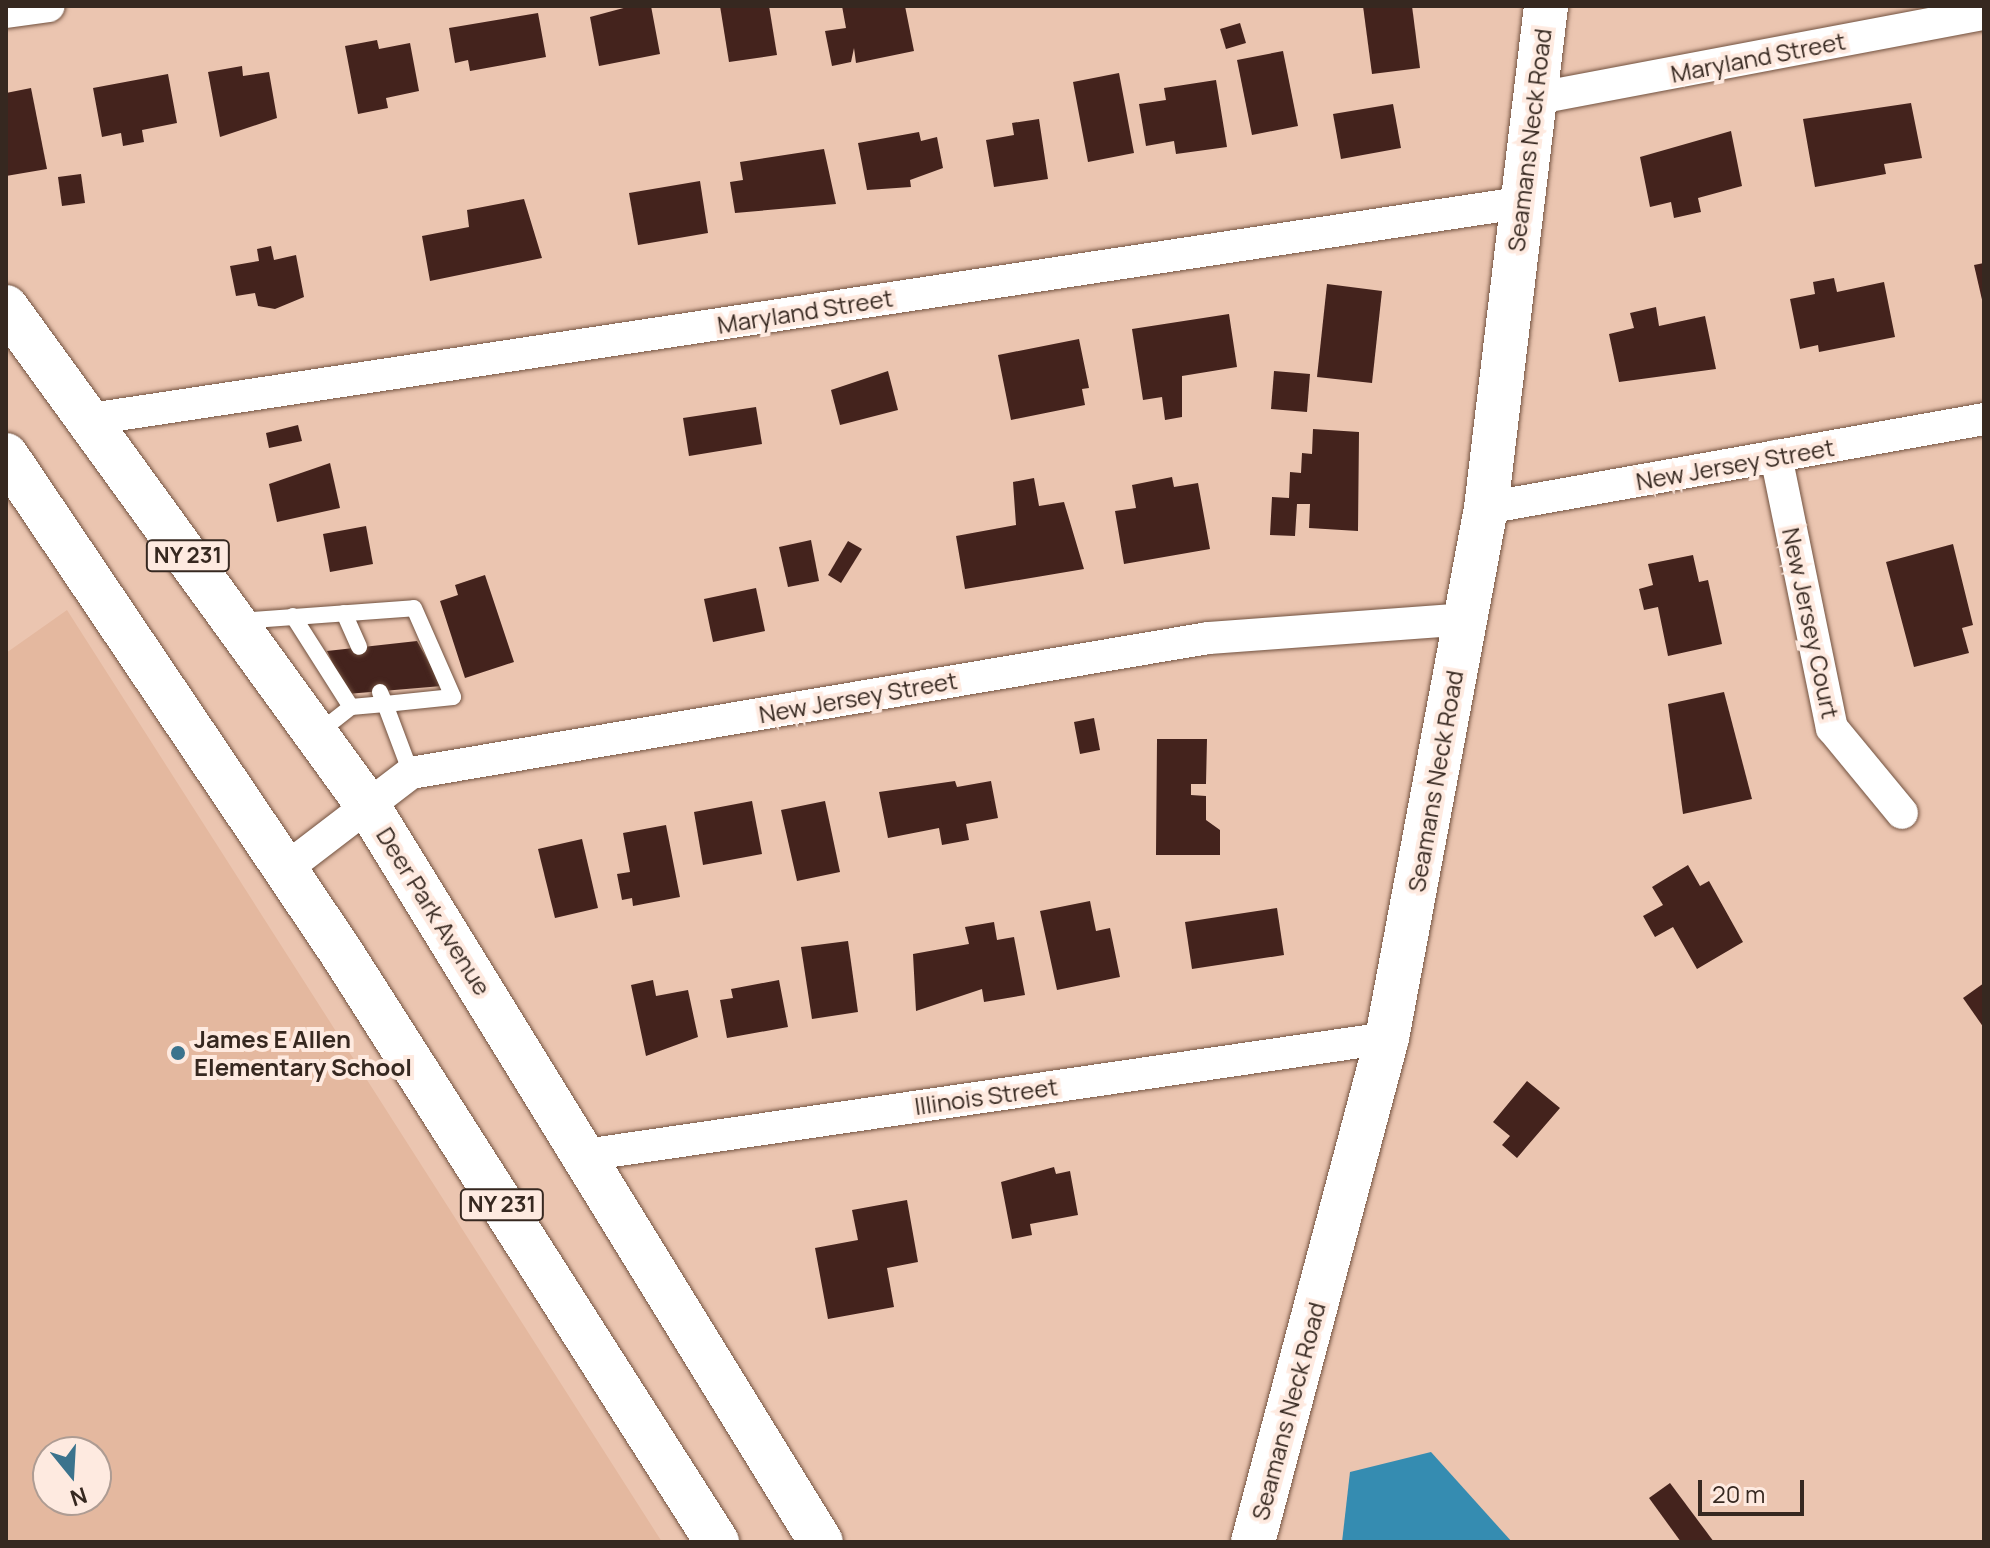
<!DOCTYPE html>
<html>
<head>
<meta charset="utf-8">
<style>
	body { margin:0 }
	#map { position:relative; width:1990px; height:1548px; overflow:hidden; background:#ebc5b0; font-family:Manrope,sans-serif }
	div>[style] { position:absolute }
	.built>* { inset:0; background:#e4b89f }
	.water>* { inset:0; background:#358cb1 }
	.building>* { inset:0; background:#44231d }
	.roads { filter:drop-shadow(0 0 2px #725240) drop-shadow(0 0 2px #725240) }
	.service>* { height:16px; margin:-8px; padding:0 8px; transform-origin:8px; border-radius:8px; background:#fff }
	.minor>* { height:32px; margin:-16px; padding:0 16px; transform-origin:16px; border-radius:16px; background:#fff }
	.secondary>* { height:44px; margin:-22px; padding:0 22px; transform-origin:22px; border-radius:22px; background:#fff }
	.primary>* { height:44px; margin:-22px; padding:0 22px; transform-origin:22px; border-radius:22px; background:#fff }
	.dots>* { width:22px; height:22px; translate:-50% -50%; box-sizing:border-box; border:4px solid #feeae0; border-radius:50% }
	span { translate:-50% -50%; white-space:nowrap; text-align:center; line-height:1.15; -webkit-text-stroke:8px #feeae0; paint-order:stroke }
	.shield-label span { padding:2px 6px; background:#feeae0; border:2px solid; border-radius:6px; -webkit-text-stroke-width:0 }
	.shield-label { font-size:22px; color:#362820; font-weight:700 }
	.street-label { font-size:24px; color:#362820 }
	.poi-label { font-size:24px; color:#362820; font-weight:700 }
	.left { translate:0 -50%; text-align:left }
	.frame { position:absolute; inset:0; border:8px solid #362820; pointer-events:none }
	.north { position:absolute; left:32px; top:1436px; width:80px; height:80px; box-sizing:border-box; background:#feeae0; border:2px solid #ae9c93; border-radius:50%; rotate:162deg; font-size:22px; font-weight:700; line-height:32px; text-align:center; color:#362820 }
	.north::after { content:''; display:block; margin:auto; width:28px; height:36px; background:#3b738d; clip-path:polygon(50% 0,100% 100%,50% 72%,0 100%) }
	.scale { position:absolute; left:1698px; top:1480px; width:106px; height:36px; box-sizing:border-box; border:4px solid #362820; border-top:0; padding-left:10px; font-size:24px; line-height:28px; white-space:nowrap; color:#362820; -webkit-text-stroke:6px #feeae0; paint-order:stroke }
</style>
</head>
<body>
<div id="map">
	<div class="built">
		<i style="clip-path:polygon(evenodd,67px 610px,662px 1542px,6px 1542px,6px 653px,67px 610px,48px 1452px,96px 1452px,96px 1500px,48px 1500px,48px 1452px)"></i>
	</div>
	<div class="water">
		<i style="clip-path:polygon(1431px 1452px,1512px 1542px,1342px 1542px,1350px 1472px)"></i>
	</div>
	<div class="building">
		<i style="clip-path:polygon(631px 6px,651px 6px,660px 54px,599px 66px,590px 17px)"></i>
		<i style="clip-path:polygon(720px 6px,769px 6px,777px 55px,729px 62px)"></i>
		<i style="clip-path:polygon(842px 6px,905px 6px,914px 51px,856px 63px,854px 48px,851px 62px,832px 66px,825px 31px,846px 28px)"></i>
		<i style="clip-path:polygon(1363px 6px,1412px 6px,1420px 68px,1372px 74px)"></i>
		<i style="clip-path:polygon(538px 13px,546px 57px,470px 71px,468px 60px,455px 63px,449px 28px)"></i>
		<i style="clip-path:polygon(1240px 23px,1246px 43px,1226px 49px,1220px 29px)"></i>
		<i style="clip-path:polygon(377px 40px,379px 49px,410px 43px,419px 91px,386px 98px,388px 108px,358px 114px,345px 46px)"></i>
		<i style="clip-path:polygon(1283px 51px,1298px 126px,1252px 135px,1237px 60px)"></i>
		<i style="clip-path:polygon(242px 66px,243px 76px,269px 72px,277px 118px,220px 137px,208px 72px)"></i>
		<i style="clip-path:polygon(1119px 73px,1134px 153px,1088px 162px,1073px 82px)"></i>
		<i style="clip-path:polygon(168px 74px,177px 123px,142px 130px,144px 142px,123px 146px,121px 133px,102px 137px,93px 88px)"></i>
		<i style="clip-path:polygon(1216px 80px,1227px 147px,1176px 154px,1174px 141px,1146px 146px,1139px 104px,1166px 100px,1164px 88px)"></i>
		<i style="clip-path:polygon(31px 88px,47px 169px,6px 176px,6px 93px)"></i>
		<i style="clip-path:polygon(1911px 103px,1922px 158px,1884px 164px,1886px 174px,1815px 187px,1803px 119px)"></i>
		<i style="clip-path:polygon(1393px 104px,1401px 148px,1341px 159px,1333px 114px)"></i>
		<i style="clip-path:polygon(1039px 119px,1048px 179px,994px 187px,986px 140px,1014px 135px,1012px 123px)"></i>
		<i style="clip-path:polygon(1731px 131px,1742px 186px,1698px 198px,1701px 212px,1674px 218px,1671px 202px,1650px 207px,1640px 157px)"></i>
		<i style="clip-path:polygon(919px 132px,921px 141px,937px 137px,943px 168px,910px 180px,911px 187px,867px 190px,858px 143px)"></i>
		<i style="clip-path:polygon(824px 149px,836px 204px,735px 213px,730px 182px,743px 180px,740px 162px)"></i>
		<i style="clip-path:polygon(81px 174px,85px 203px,62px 206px,58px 177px)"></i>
		<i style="clip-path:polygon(700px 181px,708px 233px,638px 245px,629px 193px)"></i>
		<i style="clip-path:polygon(524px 199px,542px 258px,430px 281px,422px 236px,469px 227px,467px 210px)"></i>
		<i style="clip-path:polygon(271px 246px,274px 260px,296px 255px,304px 297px,275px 309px,258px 306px,255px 293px,236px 296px,230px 266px,259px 261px,257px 249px)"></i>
		<i style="clip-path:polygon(1984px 263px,1984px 304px,1983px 304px,1974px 265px)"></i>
		<i style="clip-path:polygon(1834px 278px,1837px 292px,1884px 282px,1895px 337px,1819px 352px,1818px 345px,1800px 349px,1790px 299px,1815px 294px,1813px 282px)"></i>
		<i style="clip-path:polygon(1327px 284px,1382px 291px,1372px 383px,1317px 377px)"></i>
		<i style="clip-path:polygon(1656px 307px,1659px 326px,1705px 316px,1716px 369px,1619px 382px,1609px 334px,1634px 328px,1630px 313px)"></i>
		<i style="clip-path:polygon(1229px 314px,1237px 367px,1182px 376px,1182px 417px,1165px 420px,1162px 397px,1143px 400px,1132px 329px)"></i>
		<i style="clip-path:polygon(1079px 339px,1089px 388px,1082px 389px,1085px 405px,1011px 420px,998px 355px)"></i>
		<i style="clip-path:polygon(888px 371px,898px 410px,840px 425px,831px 390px)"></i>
		<i style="clip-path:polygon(1274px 371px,1310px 374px,1307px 412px,1271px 409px)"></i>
		<i style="clip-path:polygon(756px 407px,762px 444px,689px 456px,683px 418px)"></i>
		<i style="clip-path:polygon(298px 425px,302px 441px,269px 448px,266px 433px)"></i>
		<i style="clip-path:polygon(1313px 429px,1359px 432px,1358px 531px,1309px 528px,1310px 504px,1297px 504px,1295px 536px,1270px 535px,1272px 497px,1289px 498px,1290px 472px,1301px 473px,1302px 453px,1312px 454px)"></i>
		<i style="clip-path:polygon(330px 463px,340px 508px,277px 522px,269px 484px)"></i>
		<i style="clip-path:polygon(1172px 477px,1174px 487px,1198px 483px,1210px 549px,1124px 564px,1115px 511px,1136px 508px,1132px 485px)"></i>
		<i style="clip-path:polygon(1034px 478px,1039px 506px,1064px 502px,1084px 569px,965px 589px,956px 536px,1016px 525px,1013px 482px)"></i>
		<i style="clip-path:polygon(366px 526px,373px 564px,330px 572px,323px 534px)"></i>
		<i style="clip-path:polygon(811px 540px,819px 581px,788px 587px,779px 547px)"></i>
		<i style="clip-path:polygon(848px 541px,862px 549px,841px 583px,828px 575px)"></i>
		<i style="clip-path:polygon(1953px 544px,1973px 625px,1962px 628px,1969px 653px,1914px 667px,1886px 562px)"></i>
		<i style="clip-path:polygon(1693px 555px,1699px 582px,1708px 580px,1722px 644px,1668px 656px,1658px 607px,1644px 610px,1639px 589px,1653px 585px,1648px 564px)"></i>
		<i style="clip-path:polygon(485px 575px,514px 662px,465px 678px,440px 601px,458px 595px,455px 585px)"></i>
		<i style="clip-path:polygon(756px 588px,765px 631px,713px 642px,704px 599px)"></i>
		<i style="clip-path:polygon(417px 641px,442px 686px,347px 694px,327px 651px)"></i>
		<i style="clip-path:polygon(1724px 692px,1752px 799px,1683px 814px,1668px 704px)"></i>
		<i style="clip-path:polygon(1094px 718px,1100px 750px,1080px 754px,1074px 722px)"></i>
		<i style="clip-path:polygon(1157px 739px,1207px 739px,1206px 784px,1191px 784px,1191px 795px,1206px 796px,1206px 820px,1220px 830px,1220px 855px,1156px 855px)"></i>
		<i style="clip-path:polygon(955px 781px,957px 787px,991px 781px,998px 818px,966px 824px,969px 840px,942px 845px,939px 828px,888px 838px,879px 792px)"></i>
		<i style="clip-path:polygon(752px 801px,762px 854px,703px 865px,694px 812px)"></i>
		<i style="clip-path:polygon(825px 801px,840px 872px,797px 881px,781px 810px)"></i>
		<i style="clip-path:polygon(666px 825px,680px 897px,633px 906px,632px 898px,622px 900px,617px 874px,630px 872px,623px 833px)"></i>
		<i style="clip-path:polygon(582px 839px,598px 908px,555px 918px,538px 849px)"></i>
		<i style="clip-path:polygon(1688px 865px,1700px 886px,1709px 881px,1743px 942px,1697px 969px,1673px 927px,1655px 937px,1643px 916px,1663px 905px,1652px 887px)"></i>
		<i style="clip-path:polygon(1090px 901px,1096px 931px,1110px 928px,1120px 977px,1057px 990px,1040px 911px)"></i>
		<i style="clip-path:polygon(1277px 908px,1284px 955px,1192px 969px,1185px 922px)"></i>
		<i style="clip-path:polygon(994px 922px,997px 940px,1014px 937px,1025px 995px,984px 1002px,982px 989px,916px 1011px,913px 954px,969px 944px,965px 927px)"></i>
		<i style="clip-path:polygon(848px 941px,858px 1012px,812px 1019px,801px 947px)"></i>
		<i style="clip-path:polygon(653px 980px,656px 996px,688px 990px,698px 1037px,646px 1056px,631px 985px)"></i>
		<i style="clip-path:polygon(779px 980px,788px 1027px,727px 1038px,720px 1000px,733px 998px,731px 989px)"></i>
		<i style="clip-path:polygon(1984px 983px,1984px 1028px,1963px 998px)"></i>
		<i style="clip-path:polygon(1527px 1081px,1560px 1108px,1517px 1158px,1502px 1145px,1510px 1136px,1493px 1122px)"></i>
		<i style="clip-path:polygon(1054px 1167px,1056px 1174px,1070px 1171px,1078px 1215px,1030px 1224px,1032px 1235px,1012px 1239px,1001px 1182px)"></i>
		<i style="clip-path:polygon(907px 1200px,918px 1262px,887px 1268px,894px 1307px,828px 1319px,815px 1248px,858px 1240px,852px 1210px)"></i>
		<i style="clip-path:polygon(1670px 1483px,1714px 1542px,1681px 1542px,1649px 1498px)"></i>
	</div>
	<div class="roads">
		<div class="service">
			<i style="left:344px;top:613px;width:37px;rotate:66deg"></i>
			<i style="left:293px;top:616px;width:108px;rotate:57.5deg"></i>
			<i style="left:351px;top:707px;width:34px;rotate:-5deg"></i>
			<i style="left:385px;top:704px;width:13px;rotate:-113deg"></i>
			<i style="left:239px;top:621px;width:175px;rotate:-4.2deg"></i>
			<i style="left:414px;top:608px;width:97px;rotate:66.3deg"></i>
			<i style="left:453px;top:697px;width:68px;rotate:174.1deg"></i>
			<i style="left:385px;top:704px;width:74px;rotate:69.4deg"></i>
			<i style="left:318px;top:733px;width:42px;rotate:-38.2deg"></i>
		</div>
		<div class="minor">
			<i style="left:6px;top:12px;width:43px;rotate:-7.9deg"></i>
			<i style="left:1533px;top:99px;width:459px;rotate:-10.7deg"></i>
			<i style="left:91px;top:419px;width:1445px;rotate:-8.6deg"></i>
			<i style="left:1776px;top:456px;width:278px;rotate:78.4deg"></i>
			<i style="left:1832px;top:728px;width:110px;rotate:50.5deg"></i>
			<i style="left:1486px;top:508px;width:506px;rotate:-10.13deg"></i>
			<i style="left:284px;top:870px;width:160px;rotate:-37.4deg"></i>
			<i style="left:411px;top:773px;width:808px;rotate:-9.61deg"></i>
			<i style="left:1208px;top:638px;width:258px;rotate:-4.2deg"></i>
			<i style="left:585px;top:1155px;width:810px;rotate:-8.3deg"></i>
		</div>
		<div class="secondary">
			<i style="left:1253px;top:1542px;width:522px;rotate:-75.11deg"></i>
			<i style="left:1387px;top:1038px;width:539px;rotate:-79.42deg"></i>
			<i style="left:1486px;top:508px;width:506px;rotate:-83.18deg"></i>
		</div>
		<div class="primary">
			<i style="left:6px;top:307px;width:616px;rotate:54.04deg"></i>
			<i style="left:368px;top:806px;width:864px;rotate:58.39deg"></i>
			<i style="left:6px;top:455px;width:599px;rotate:56.02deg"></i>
			<i style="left:341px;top:952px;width:700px;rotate:57.49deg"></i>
		</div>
	</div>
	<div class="dots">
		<i style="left:178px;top:1053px;background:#3b738d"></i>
	</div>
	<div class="shield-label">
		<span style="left:188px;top:556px">NY 231</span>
		<span style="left:502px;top:1205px">NY 231</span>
	</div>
	<div class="street-label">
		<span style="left:1758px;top:57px;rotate:-11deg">Maryland Street</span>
		<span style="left:1529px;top:140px;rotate:-83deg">Seamans Neck Road</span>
		<span style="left:805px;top:311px;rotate:-9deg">Maryland Street</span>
		<span style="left:1735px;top:464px;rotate:-10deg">New Jersey Street</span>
		<span style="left:1811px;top:623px;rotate:78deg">New Jersey Court</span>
		<span style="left:858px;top:697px;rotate:-10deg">New Jersey Street</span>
		<span style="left:1435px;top:781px;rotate:-80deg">Seamans Neck Road</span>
		<span style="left:434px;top:911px;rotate:58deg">Deer Park Avenue</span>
		<span style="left:986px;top:1096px;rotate:-8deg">Illinois Street</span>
		<span style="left:1288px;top:1411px;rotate:-75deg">Seamans Neck Road</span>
	</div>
	<div class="poi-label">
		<span class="left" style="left:194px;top:1053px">James E Allen<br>Elementary School</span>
	</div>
	<div class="frame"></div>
	<div class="north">N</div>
	<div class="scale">20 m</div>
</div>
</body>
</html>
